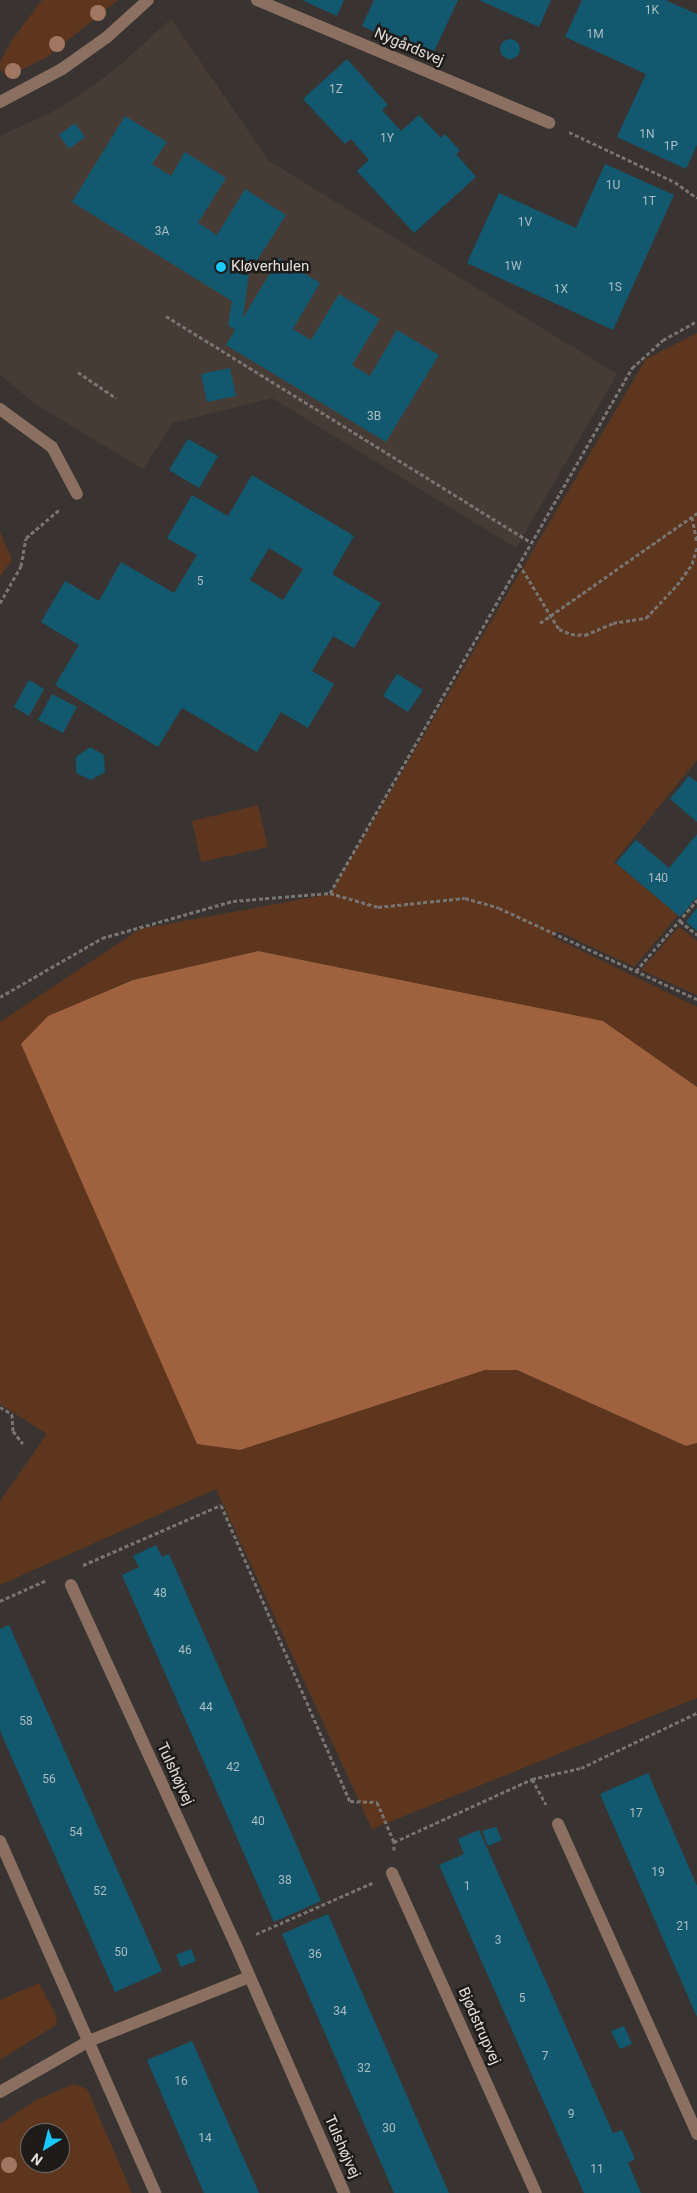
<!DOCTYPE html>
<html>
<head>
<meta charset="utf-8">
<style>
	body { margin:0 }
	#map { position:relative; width:697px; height:2193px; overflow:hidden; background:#393431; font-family:Roboto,sans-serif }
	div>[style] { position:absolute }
	.built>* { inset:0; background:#473c35 }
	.green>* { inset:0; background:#5e361e }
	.water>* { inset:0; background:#9f613e }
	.building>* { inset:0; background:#125970 }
	.round { border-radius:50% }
	.path>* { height:3px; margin-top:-1.5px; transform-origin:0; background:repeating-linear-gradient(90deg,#787471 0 4px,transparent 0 6.5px) }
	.minor>* { height:12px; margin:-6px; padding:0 6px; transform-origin:6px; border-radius:6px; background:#8b6f60 }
	.trees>* { width:16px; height:16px; margin:-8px; border-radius:50%; background:#a07760 }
	.dots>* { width:14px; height:14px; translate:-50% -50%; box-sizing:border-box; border:2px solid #1e1c1a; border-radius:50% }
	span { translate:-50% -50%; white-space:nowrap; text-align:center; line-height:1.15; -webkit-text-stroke:5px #1e1c1a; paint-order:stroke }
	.number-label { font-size:12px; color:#adbdc1 }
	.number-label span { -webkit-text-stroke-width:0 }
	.street-label { font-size:15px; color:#e1dedc }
	.poi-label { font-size:15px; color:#e1dedc }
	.left { translate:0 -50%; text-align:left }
	.north { position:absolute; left:20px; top:2123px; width:50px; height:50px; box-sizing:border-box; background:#1e1c1a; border:1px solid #6c6a68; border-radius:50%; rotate:216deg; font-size:14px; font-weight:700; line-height:20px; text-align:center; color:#e1dedc }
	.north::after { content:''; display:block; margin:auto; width:18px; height:22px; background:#18cafc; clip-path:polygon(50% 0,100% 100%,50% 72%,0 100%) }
</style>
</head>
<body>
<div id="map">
	<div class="built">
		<i style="clip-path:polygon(171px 19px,269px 161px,617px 374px,516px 548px,272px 398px,173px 423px,143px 469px,37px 405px,0 375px,0 136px,56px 110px,87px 90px,117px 68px)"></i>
	</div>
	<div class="green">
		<i style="clip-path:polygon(42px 0,118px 0,47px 57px,7px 77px,0 69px,0 62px,12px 40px)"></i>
		<i style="clip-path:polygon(697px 333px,697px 760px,614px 862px,678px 915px,634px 967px,558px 931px,553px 937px,697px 1007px,697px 1087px,603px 1021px,258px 951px,133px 980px,48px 1016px,116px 1257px,197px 1444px,240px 1450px,485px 1370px,517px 1370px,686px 1446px,697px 1443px,697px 1698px,372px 1829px,216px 1489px,0 1585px,0 1501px,47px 1434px,0 1404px,0 1022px,140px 929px,330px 894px,646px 359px)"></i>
		<i style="clip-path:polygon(0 532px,12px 560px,0 576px)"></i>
		<i style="clip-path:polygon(258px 805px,268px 847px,201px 862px,192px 821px)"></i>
		<i style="clip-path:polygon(679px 927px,697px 941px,697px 995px,641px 970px)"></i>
		<i style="clip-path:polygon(39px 1983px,57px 2017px,56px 2025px,0 2060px,0 2000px)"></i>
		<i style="clip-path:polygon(evenodd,74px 2084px,87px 2089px,132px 2193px,0 2193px,0 2124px,36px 2100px,74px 2084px,30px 2133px,60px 2133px,60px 2163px,30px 2163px,30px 2133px)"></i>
	</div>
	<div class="water">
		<i style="clip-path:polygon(258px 951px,603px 1021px,697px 1087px,697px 1443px,686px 1446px,517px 1370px,485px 1370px,240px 1450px,197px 1444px,21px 1044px,48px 1016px,133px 980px)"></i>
	</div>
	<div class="building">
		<i style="clip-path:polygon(302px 0,344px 0,337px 16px)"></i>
		<i style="clip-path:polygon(374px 0,458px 0,431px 58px,362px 26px)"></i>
		<i style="clip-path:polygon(479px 0,551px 0,539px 27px)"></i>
		<i style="clip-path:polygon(582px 0,665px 0,697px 14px,697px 145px,686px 169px,617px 137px,646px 74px,565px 37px)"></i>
		<i class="round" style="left:500px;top:39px;width:20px;height:20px"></i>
		<i style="clip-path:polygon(347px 59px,388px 105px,382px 110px,401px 131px,419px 115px,441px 138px,445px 134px,460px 151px,456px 154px,476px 177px,414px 233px,357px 171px,369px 160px,351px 139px,345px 144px,303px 99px)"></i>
		<i style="clip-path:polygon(125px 116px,167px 142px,152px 164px,171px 176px,185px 152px,226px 178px,198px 223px,217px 235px,245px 189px,286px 215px,249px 273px,243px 318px,279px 258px,320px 283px,293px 329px,311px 340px,339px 294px,380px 319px,352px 365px,370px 376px,397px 330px,439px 355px,386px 442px,226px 345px,235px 330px,228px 325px,232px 301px,72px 202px)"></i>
		<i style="clip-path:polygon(75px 123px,85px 137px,69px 149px,59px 135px)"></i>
		<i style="clip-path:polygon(605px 164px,674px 195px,613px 330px,467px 263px,499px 193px,576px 228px)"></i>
		<i style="clip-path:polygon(230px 368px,236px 396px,207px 402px,201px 374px)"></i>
		<i style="clip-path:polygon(188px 439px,218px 456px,199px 488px,169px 470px)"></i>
		<i style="clip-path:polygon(evenodd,252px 475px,354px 536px,332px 574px,381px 603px,354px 648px,333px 636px,312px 671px,334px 684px,308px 728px,281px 712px,257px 752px,182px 708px,158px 747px,55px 685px,79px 645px,41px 622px,65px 581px,99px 601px,121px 562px,174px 593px,197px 555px,167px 538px,192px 495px,228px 516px,252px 475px,269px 548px,303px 569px,283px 600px,250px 580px,269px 548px)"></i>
		<i style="clip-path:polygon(397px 674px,423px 690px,408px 712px,383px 696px)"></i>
		<i style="clip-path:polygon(29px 680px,44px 689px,29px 716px,14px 707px)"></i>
		<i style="clip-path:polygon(52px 694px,77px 707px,63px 733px,38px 720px)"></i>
		<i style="clip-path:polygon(90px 747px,104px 755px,105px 772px,91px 780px,76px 773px,76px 757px)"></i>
		<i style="clip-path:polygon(689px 776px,697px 782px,697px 822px,670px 799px)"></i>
		<i style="clip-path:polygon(697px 834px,697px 897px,680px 917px,616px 863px,636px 840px,669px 868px)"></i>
		<i style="clip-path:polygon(697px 908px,697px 931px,686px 922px)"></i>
		<i style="clip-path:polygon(156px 1545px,162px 1557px,169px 1554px,321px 1901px,274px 1922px,122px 1575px,139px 1567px,133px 1556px)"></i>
		<i style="clip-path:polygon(9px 1625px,162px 1971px,115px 1992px,0 1731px,0 1629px)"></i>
		<i style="clip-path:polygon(648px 1773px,697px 1886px,697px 2017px,600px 1794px)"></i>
		<i style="clip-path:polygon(496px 1827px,502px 1840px,488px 1846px,482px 1831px)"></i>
		<i style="clip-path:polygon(479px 1830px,613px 2133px,622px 2130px,635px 2159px,628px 2163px,641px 2193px,584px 2193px,439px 1865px,464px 1854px,458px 1839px)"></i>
		<i style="clip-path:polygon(328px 1914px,449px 2193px,394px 2193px,282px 1934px)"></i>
		<i style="clip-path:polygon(191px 1949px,196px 1961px,181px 1967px,176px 1955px)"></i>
		<i style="clip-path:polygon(624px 2026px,632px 2044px,620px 2049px,611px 2031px)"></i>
		<i style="clip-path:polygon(192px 2041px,259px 2193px,204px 2193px,147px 2060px)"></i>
	</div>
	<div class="path">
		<i style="left:569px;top:132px;width:117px;rotate:25.3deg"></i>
		<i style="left:675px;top:182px;width:27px;rotate:36deg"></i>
		<i style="left:166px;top:316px;width:429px;rotate:31.8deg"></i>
		<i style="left:78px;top:372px;width:46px;rotate:34.4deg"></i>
		<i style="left:692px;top:517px;width:26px;rotate:79deg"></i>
		<i style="left:519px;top:564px;width:76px;rotate:58.4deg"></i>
		<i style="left:559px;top:629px;width:13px;rotate:23deg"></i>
		<i style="left:571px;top:634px;width:14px;rotate:4deg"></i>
		<i style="left:585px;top:635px;width:30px;rotate:-23deg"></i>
		<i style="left:613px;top:623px;width:33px;rotate:-9deg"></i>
		<i style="left:646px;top:618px;width:45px;rotate:-46.8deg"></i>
		<i style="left:677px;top:585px;width:26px;rotate:-54deg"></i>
		<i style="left:692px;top:564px;width:17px;rotate:-73deg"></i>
		<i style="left:0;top:603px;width:43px;rotate:-60.4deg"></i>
		<i style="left:21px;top:566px;width:28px;rotate:-80deg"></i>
		<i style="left:26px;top:538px;width:45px;rotate:-40.5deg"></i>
		<i style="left:540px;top:623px;width:192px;rotate:-35deg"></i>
		<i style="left:330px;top:893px;width:606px;rotate:-60.09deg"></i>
		<i style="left:632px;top:368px;width:42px;rotate:-42.1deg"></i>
		<i style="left:663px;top:340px;width:39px;rotate:-29deg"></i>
		<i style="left:680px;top:921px;width:22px;rotate:39deg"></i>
		<i style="left:636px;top:971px;width:94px;rotate:-49.3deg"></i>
		<i style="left:0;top:997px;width:118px;rotate:-30deg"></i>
		<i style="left:102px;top:938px;width:136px;rotate:-15.8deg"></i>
		<i style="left:233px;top:901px;width:97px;rotate:-4.7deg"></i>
		<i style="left:330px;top:893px;width:50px;rotate:16.3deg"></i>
		<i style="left:378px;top:907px;width:87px;rotate:-5.9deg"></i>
		<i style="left:465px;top:898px;width:35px;rotate:16deg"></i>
		<i style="left:499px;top:908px;width:218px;rotate:24.7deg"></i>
		<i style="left:0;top:1407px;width:14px;rotate:30deg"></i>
		<i style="left:12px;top:1414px;width:17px;rotate:87deg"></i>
		<i style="left:13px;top:1431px;width:16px;rotate:52deg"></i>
		<i style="left:83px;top:1565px;width:150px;rotate:-23.5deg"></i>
		<i style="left:221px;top:1505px;width:323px;rotate:66.5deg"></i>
		<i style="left:350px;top:1801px;width:27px;rotate:2deg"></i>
		<i style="left:377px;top:1802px;width:43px;rotate:67deg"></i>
		<i style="left:0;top:1601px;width:51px;rotate:-24.1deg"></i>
		<i style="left:532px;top:1779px;width:29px;rotate:61deg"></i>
		<i style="left:394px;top:1850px;width:8px;rotate:-90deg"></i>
		<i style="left:394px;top:1842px;width:152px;rotate:-24.5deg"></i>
		<i style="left:532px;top:1779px;width:50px;rotate:-12.7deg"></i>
		<i style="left:581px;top:1768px;width:128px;rotate:-25.4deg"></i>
		<i style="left:256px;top:1934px;width:127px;rotate:-23.7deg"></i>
	</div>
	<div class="minor">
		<i style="left:257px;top:0;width:317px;rotate:22.8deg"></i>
		<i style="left:0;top:102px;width:70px;rotate:-28deg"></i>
		<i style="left:62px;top:69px;width:55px;rotate:-35.4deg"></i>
		<i style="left:107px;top:37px;width:55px;rotate:-42.1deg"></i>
		<i style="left:0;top:409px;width:64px;rotate:36.2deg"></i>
		<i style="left:52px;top:447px;width:53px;rotate:62deg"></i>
		<i style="left:71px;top:1585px;width:394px;rotate:65.4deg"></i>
		<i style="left:235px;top:1943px;width:273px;rotate:66.4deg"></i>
		<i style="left:558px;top:1824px;width:340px;rotate:65.8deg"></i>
		<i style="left:0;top:1841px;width:385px;rotate:66.2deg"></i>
		<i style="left:392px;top:1873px;width:351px;rotate:65.8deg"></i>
		<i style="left:0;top:2092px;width:103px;rotate:-29.8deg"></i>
		<i style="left:89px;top:2041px;width:172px;rotate:-21.8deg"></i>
	</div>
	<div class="trees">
		<i style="left:98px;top:13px"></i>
		<i style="left:57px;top:44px"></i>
		<i style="left:13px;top:71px"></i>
		<i style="left:9px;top:2165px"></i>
	</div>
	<div class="dots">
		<i style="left:221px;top:267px;background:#18cafc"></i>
	</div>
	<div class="number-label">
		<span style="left:652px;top:11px">1K</span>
		<span style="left:595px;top:35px">1M</span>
		<span style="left:336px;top:90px">1Z</span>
		<span style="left:647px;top:135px">1N</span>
		<span style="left:387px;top:139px">1Y</span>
		<span style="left:671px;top:147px">1P</span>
		<span style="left:613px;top:186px">1U</span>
		<span style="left:649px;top:202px">1T</span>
		<span style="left:525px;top:223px">1V</span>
		<span style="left:162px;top:232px">3A</span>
		<span style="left:513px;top:267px">1W</span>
		<span style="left:615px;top:288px">1S</span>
		<span style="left:561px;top:290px">1X</span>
		<span style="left:374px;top:417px">3B</span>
		<span style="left:200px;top:582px">5</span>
		<span style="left:658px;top:879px">140</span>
		<span style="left:160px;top:1594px">48</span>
		<span style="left:185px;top:1651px">46</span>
		<span style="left:206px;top:1708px">44</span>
		<span style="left:26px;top:1722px">58</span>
		<span style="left:233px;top:1768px">42</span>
		<span style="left:49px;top:1780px">56</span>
		<span style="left:636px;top:1814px">17</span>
		<span style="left:258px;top:1822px">40</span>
		<span style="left:76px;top:1833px">54</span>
		<span style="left:658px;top:1873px">19</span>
		<span style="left:285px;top:1881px">38</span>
		<span style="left:467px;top:1887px">1</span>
		<span style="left:100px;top:1892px">52</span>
		<span style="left:683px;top:1927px">21</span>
		<span style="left:498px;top:1941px">3</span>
		<span style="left:121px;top:1953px">50</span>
		<span style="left:315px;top:1955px">36</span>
		<span style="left:522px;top:1999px">5</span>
		<span style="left:340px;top:2012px">34</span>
		<span style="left:545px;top:2057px">7</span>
		<span style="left:364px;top:2069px">32</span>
		<span style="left:181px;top:2082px">16</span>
		<span style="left:571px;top:2115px">9</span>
		<span style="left:389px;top:2129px">30</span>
		<span style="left:205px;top:2139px">14</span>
		<span style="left:597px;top:2170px">11</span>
	</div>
	<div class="street-label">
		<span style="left:409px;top:47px;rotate:23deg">Nygårdsvej</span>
		<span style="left:175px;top:1774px;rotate:65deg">Tulshøjvej</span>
		<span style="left:479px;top:2026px;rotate:66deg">Bjødstrupvej</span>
		<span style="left:342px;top:2147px;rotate:66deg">Tulshøjvej</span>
	</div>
	<div class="poi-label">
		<span class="left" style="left:231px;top:267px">Kløverhulen</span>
	</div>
	<div class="north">N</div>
</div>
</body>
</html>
